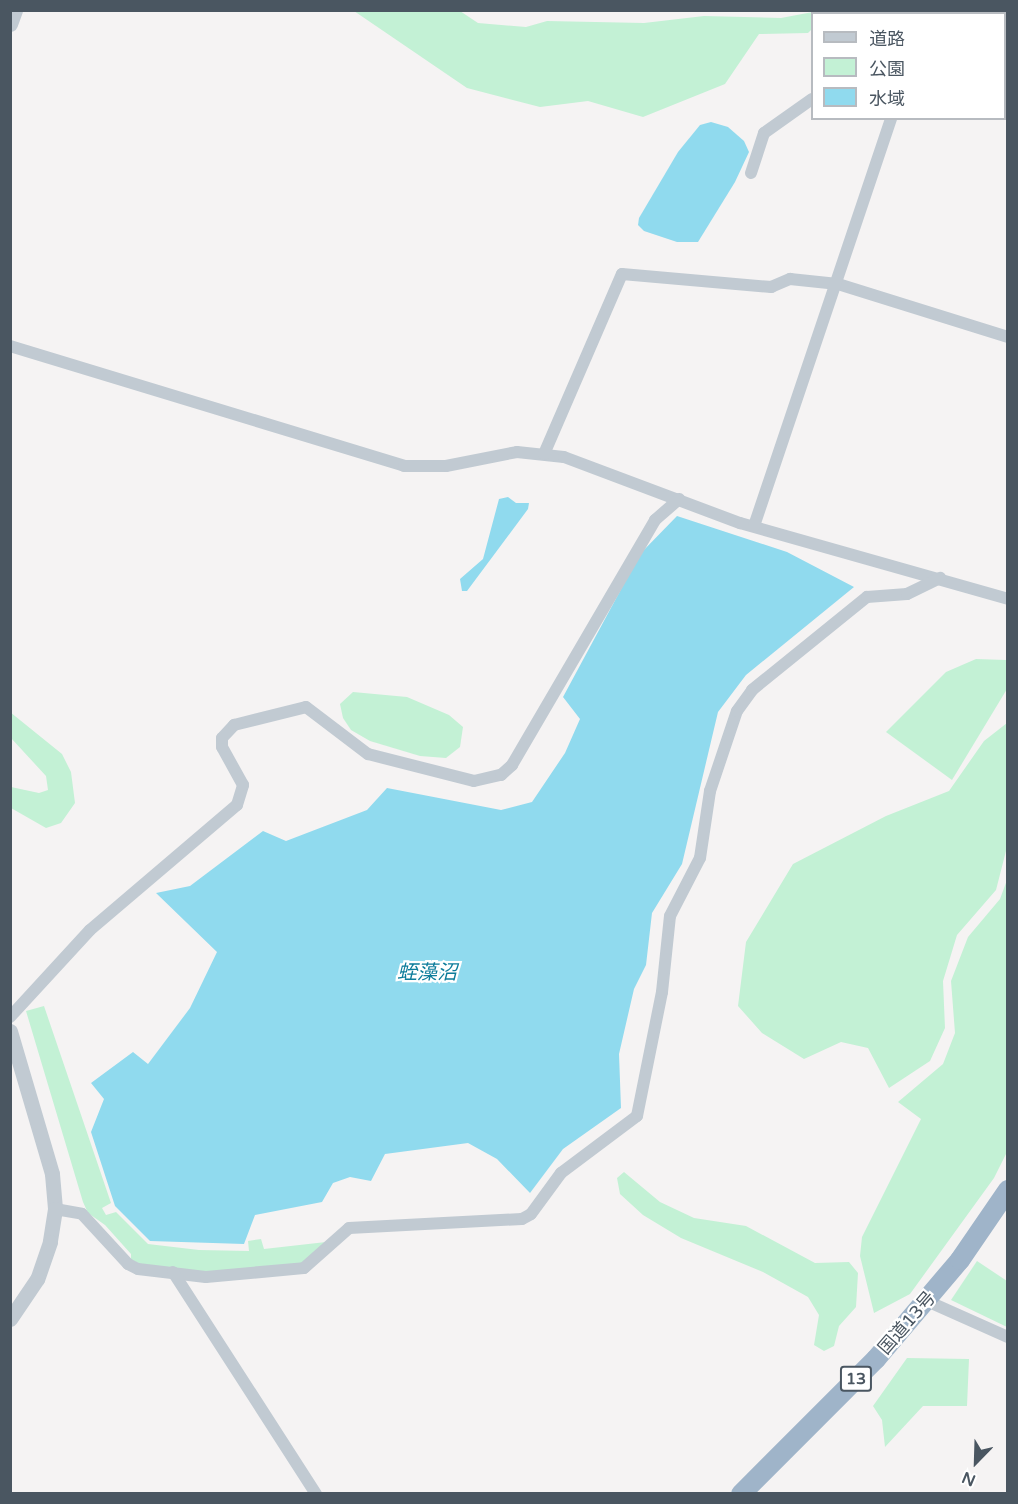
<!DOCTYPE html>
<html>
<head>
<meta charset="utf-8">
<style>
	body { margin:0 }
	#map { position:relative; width:1018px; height:1504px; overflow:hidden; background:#f5f3f3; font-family:"Varela Round","Noto Sans JP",sans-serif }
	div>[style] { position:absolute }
	.green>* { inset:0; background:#c3f1d5 }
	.water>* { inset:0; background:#90daee }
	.minor>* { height:12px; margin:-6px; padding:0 6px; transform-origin:6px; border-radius:6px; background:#c1cad2 }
	.tertiary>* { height:15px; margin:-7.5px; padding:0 7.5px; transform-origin:7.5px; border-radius:7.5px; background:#c1cad2 }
	.trunk>* { height:20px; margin:-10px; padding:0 10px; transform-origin:10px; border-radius:10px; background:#9fb4c9 }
	span { translate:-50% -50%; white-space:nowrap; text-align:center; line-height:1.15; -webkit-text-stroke:4.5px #fff; paint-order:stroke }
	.shield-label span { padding:2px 4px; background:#fff; border:2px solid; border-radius:4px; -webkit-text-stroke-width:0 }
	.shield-label { font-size:16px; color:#4a5661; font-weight:700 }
	.street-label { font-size:18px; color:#4a5661 }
	.water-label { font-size:20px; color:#0c7c9b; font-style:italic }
	.frame { position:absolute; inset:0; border:12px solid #4a5661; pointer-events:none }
	.legend { position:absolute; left:811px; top:12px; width:195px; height:108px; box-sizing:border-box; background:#fff; border:2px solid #b7bbc0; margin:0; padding:8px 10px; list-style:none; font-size:18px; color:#4a5661 }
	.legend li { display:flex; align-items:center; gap:12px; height:30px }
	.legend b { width:30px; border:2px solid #b7bbc0 }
	.north { position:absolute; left:946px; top:1432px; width:60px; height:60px; -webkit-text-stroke:4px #fff; paint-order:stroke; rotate:203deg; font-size:16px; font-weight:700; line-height:24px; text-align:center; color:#4a5661 }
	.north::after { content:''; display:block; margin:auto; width:21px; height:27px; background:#4a5661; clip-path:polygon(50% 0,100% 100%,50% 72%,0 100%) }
</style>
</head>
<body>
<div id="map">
	<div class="green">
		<i style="clip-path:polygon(354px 11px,460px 11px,478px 23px,526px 27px,547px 21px,644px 23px,704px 16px,781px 18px,818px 11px,819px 13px,812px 14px,812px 29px,808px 33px,759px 34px,725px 84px,643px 117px,588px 101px,540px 107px,467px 88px)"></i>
		<i style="clip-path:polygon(976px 659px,1006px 660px,1007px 689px,952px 780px,886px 732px,946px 672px)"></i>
		<i style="clip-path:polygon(353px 692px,407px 697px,449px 715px,463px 727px,460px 747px,446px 758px,420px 756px,370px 741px,351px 730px,343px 718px,340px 704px)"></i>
		<i style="clip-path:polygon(10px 712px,62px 754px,71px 772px,75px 803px,61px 823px,46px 828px,11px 808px,11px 787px,39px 793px,48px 790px,46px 776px,11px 738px)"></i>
		<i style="clip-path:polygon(1007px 723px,1007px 847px,996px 890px,957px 935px,943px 981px,945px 1028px,930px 1061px,889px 1088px,868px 1048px,841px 1042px,804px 1059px,762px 1033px,738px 1006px,746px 942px,793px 864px,886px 816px,949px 791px,984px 741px)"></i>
		<i style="clip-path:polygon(1007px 880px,1007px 1152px,994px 1178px,910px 1294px,874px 1313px,860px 1256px,862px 1237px,921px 1119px,898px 1102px,943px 1064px,955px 1033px,951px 981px,968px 937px,1000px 899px)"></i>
		<i style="clip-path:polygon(44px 1006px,111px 1203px,102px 1208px,106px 1215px,116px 1212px,148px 1244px,199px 1250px,249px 1251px,248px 1241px,261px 1239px,264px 1249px,326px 1242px,301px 1264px,202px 1272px,146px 1266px,131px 1260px,131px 1254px,105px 1225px,88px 1213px,83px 1202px,26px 1011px)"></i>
		<i style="clip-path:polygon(624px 1172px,660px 1202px,694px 1218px,746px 1226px,815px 1263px,849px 1262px,858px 1273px,856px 1307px,839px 1326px,834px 1346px,824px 1351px,814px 1345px,819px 1315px,808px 1297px,763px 1272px,681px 1238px,643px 1215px,620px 1194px,617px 1178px)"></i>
		<i style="clip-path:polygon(977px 1261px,1007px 1281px,1007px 1327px,951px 1300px)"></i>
		<i style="clip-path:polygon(907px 1358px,969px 1359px,967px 1406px,923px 1406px,885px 1447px,882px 1420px,873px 1406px)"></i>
	</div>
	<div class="water">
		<i style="clip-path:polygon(711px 122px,728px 127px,744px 141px,749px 152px,735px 182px,698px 242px,677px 242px,644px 231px,638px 225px,639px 218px,678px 152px,700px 125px)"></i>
		<i style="clip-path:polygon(508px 497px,516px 503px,529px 503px,528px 509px,467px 591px,462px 591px,460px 579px,483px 559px,499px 499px)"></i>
		<i style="clip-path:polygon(677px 516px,787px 552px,854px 587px,746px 675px,718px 712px,682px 864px,652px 913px,646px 965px,634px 989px,619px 1054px,621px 1108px,563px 1149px,530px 1193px,497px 1159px,468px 1143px,385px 1154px,371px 1181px,350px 1177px,333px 1183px,322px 1202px,255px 1215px,244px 1244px,150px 1241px,115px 1206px,91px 1132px,104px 1099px,91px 1083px,133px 1052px,148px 1064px,190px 1008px,217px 952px,156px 893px,190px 886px,263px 831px,286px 841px,367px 810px,387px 788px,501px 810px,532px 802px,565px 753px,580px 719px,563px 697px,640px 554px)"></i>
	</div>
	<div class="minor">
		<i style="left:835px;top:14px;width:4px;rotate:-90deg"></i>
		<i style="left:751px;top:173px;width:42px;rotate:-72deg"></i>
		<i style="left:764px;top:133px;width:59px;rotate:-35.3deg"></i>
		<i style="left:10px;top:346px;width:412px;rotate:16.9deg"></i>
		<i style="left:404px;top:466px;width:42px"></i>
		<i style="left:446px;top:466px;width:72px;rotate:-11.2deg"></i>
		<i style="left:517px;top:452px;width:47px;rotate:6.1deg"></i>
		<i style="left:564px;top:457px;width:188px;rotate:20.6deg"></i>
		<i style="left:740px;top:523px;width:279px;rotate:15.8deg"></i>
		<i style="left:544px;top:454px;width:196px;rotate:-66.6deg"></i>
		<i style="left:622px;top:274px;width:150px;rotate:5deg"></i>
		<i style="left:771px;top:287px;width:21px;rotate:-23deg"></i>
		<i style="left:790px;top:279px;width:48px;rotate:5.9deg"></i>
		<i style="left:838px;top:284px;width:178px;rotate:17.3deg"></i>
		<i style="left:754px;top:526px;width:430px;rotate:-71.4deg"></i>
		<i style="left:10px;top:1017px;width:118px;rotate:-47.4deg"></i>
		<i style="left:90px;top:930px;width:193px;rotate:-40.4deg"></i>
		<i style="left:237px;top:805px;width:21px;rotate:-73deg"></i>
		<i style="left:243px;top:785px;width:43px;rotate:-118.9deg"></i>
		<i style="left:222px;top:747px;width:9px;rotate:-90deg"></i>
		<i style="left:222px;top:738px;width:18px;rotate:-47deg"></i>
		<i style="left:234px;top:725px;width:74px;rotate:-14deg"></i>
		<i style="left:306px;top:707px;width:78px;rotate:37.2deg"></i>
		<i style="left:368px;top:754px;width:109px;rotate:14.3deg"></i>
		<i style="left:474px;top:781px;width:28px;rotate:-13deg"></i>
		<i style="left:501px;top:775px;width:15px;rotate:-42deg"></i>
		<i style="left:512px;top:765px;width:284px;rotate:-59.7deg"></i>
		<i style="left:655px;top:520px;width:32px;rotate:-41deg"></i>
		<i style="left:55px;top:1209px;width:27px;rotate:10deg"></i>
		<i style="left:82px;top:1214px;width:68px;rotate:47.4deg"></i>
		<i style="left:128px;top:1264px;width:11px;rotate:27deg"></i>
		<i style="left:138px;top:1269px;width:68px;rotate:6.7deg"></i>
		<i style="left:206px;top:1277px;width:98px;rotate:-5.2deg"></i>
		<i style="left:304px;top:1268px;width:60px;rotate:-41.6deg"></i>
		<i style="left:349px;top:1228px;width:173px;rotate:-3deg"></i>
		<i style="left:522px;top:1219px;width:10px;rotate:-29deg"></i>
		<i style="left:531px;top:1214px;width:51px;rotate:-53.8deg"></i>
		<i style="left:561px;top:1173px;width:95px;rotate:-36.9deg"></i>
		<i style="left:637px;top:1116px;width:126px;rotate:-78.6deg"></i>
		<i style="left:662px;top:992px;width:76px;rotate:-84deg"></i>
		<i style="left:670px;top:916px;width:65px;rotate:-62.7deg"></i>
		<i style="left:700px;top:858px;width:68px;rotate:-81.5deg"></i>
		<i style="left:710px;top:791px;width:84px;rotate:-71.4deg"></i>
		<i style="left:737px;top:711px;width:26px;rotate:-54deg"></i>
		<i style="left:752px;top:690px;width:148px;rotate:-39deg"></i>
		<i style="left:867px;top:597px;width:40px;rotate:-4.3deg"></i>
		<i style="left:907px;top:594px;width:37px;rotate:-26deg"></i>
		<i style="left:173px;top:1272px;width:264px;rotate:57.2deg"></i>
		<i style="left:927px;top:1301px;width:89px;rotate:24deg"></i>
	</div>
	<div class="tertiary">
		<i style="left:10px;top:24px;width:15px;rotate:-70deg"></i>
		<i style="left:10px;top:1031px;width:149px;rotate:73.6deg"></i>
		<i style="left:52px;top:1174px;width:35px;rotate:85deg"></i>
		<i style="left:55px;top:1209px;width:33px;rotate:99deg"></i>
		<i style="left:50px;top:1242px;width:39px;rotate:109deg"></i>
		<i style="left:37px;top:1279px;width:48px;rotate:124deg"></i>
	</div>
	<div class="trunk">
		<i style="left:741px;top:1494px;width:191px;rotate:-45deg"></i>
		<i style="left:876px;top:1359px;width:130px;rotate:-49.7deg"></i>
		<i style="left:960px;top:1260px;width:85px;rotate:-55.6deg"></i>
	</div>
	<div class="shield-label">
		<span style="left:856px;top:1379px">13</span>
	</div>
	<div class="street-label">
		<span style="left:907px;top:1323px;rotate:-49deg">国道13号</span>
	</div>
	<div class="water-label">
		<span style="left:427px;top:973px">蛭藻沼</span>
	</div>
	<div class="frame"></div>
	<ul class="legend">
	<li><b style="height:8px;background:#c1cad2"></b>道路</li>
	<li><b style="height:16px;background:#c3f1d5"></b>公園</li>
	<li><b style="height:16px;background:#90daee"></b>水域</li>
	</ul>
	<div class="north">N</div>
</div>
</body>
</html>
